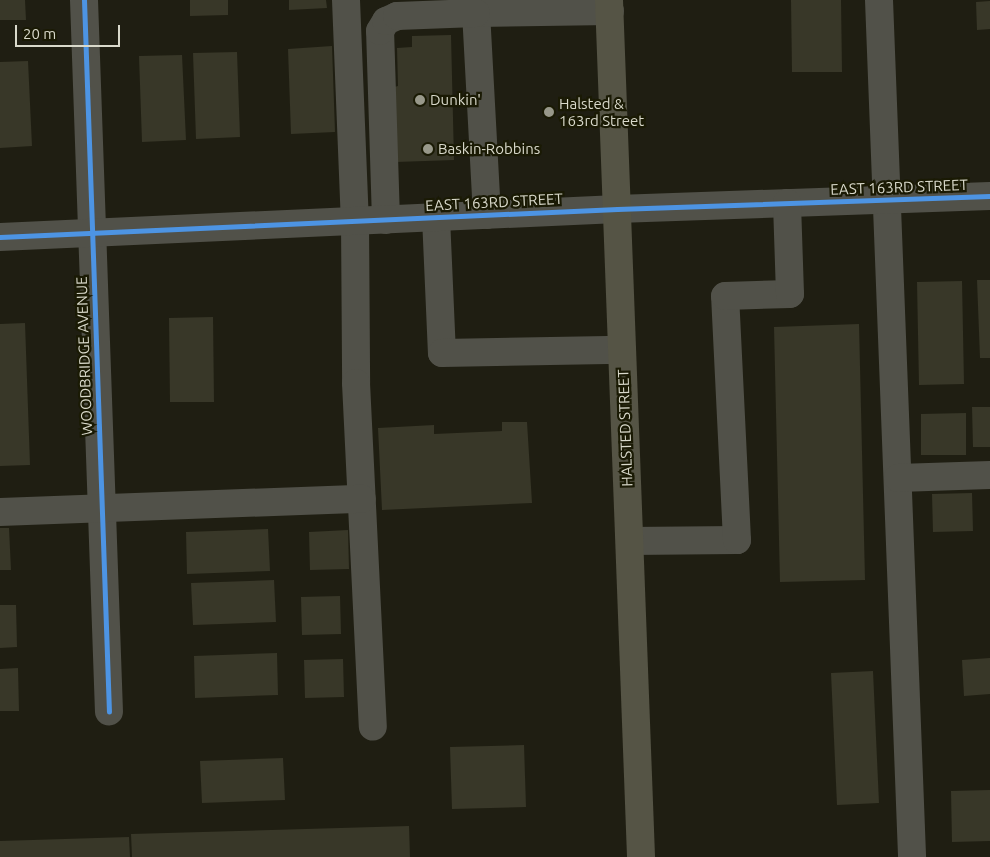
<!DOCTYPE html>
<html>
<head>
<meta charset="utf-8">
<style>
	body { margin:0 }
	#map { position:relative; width:990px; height:857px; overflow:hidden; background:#1f1e12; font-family:Ubuntu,sans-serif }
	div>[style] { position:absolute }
	.building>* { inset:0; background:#383728 }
	.minor>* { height:28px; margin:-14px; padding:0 14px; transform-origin:14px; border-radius:14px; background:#515149 }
	.major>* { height:28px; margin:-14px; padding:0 14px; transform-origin:14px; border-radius:14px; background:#555445 }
	.cycleway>* { height:5px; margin:-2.5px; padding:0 2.5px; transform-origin:2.5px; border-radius:2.5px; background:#4d94e3 }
	.dots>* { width:14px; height:14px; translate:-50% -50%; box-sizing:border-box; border:2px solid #1a1a04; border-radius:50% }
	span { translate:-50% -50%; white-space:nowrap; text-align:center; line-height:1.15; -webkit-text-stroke:4.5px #1a1a04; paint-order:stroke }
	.poi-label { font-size:15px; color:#d9d9cb }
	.left { translate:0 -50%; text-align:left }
	.street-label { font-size:15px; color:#d9d9cb }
	.scale { position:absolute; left:15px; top:25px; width:105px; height:22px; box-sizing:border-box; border:2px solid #d9d9cb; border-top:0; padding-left:6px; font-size:15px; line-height:18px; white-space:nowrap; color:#d9d9cb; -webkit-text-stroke:4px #1a1a04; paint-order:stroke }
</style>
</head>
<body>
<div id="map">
	<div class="building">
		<i style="clip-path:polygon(0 0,25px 0,26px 20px,0 20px)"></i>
		<i style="clip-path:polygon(190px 0,228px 0,228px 15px,190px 16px)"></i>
		<i style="clip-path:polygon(289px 0,326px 0,327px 8px,289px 10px)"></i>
		<i style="clip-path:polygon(791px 0,841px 0,842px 72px,792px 72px)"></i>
		<i style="clip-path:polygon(990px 1px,990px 29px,977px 30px,976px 2px)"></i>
		<i style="clip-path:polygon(451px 35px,454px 160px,396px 162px,387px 89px,398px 86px,397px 48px,412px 47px,412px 36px)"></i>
		<i style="clip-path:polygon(332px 46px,335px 132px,291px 134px,288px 49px)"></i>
		<i style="clip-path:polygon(237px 52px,240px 137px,196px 139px,193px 53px)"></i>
		<i style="clip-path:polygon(182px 55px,186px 140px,142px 142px,139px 56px)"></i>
		<i style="clip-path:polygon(28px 61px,32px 146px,0 148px,0 62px)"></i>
		<i style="clip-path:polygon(977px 280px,990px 280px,990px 358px,980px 358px)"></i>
		<i style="clip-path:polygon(962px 281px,964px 384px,919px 385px,917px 282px)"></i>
		<i style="clip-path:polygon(213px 317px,214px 402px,170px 402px,169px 318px)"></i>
		<i style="clip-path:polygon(25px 323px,30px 465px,0 466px,0 324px)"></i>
		<i style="clip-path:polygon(859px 324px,865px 580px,780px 582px,774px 327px)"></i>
		<i style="clip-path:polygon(972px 407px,990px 407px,990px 447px,973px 447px)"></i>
		<i style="clip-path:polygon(966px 413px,966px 455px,921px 455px,921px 414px)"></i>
		<i style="clip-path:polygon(502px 422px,527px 422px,532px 503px,382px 510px,378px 428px,434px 425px,434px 434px,502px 431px)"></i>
		<i style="clip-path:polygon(972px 493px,973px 531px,933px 532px,932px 494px)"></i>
		<i style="clip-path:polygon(0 528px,9px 528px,11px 570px,0 570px)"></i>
		<i style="clip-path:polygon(268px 529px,270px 571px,187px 574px,186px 532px)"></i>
		<i style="clip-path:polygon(348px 530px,349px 569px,310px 570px,309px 532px)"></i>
		<i style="clip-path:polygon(274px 580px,276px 622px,193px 625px,191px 583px)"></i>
		<i style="clip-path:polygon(340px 596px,341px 634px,302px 635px,301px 597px)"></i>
		<i style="clip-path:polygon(0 605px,16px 605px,17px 647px,0 648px)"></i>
		<i style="clip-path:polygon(277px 653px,278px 695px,195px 698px,194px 656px)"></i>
		<i style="clip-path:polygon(990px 658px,990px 694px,964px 696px,962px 660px)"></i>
		<i style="clip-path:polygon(343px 659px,344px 697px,305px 698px,304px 660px)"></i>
		<i style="clip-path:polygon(18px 668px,19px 711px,0 711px,0 669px)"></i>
		<i style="clip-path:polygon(873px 671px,879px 803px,837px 805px,831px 673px)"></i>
		<i style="clip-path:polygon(524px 745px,526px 807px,452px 809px,450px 747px)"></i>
		<i style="clip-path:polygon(283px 758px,285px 800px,202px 803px,200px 761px)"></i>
		<i style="clip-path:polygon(990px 790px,990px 841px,952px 842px,951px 791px)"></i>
		<i style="clip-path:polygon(409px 826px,410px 857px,132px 857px,131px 834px)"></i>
		<i style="clip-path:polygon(129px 837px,130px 857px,0 857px,0 841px)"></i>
	</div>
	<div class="minor">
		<i style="left:84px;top:0;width:712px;rotate:87.99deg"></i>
		<i style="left:346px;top:0;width:221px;rotate:87.7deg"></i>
		<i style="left:355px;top:221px;width:162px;rotate:89.6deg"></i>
		<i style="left:356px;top:383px;width:344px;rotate:87.2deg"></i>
		<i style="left:879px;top:0;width:858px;rotate:87.79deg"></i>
		<i style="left:487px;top:215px;width:202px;rotate:-93.1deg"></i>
		<i style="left:476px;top:13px;width:134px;rotate:-0.9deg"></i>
		<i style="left:436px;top:217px;width:136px;rotate:87.5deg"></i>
		<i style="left:442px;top:353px;width:180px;rotate:-1deg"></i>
		<i style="left:386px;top:220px;width:189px;rotate:-91.8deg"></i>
		<i style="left:380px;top:31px;width:12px;rotate:-59deg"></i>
		<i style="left:386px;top:21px;width:12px;rotate:-24deg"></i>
		<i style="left:397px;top:16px;width:79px;rotate:-2.2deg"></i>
		<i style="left:0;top:237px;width:618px;rotate:-2.6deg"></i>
		<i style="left:617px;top:209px;width:373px;rotate:-2deg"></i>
		<i style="left:898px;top:478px;width:92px;rotate:-1.9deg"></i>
		<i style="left:0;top:512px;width:362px;rotate:-2.1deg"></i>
		<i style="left:630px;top:541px;width:107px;rotate:-0.5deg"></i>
		<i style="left:737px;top:540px;width:244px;rotate:-92.8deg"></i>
		<i style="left:725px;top:296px;width:65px;rotate:-1.8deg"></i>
		<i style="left:790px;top:294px;width:91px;rotate:-91.9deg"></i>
	</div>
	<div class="major">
		<i style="left:609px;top:0;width:858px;rotate:87.86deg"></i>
	</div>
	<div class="cycleway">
		<i style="left:84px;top:0;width:712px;rotate:87.99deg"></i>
		<i style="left:0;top:237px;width:618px;rotate:-2.6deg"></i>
		<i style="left:617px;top:209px;width:373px;rotate:-2deg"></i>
	</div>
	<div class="dots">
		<i style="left:420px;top:100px;background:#98988a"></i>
		<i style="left:549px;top:112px;background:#98988a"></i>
		<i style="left:428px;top:149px;background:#98988a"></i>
	</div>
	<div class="poi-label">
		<span class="left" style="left:430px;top:100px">Dunkin'</span>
		<span class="left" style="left:559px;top:112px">Halsted &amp;<br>163rd Street</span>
		<span class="left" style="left:438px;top:149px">Baskin-Robbins</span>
	</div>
	<div class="street-label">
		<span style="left:899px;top:187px;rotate:-2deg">EAST 163RD STREET</span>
		<span style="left:494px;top:202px;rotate:-3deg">EAST 163RD STREET</span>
		<span style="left:84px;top:356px;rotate:-92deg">WOODBRIDGE AVENUE</span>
		<span style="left:625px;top:428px;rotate:-92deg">HALSTED STREET</span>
	</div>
	<div class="scale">20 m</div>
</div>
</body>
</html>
